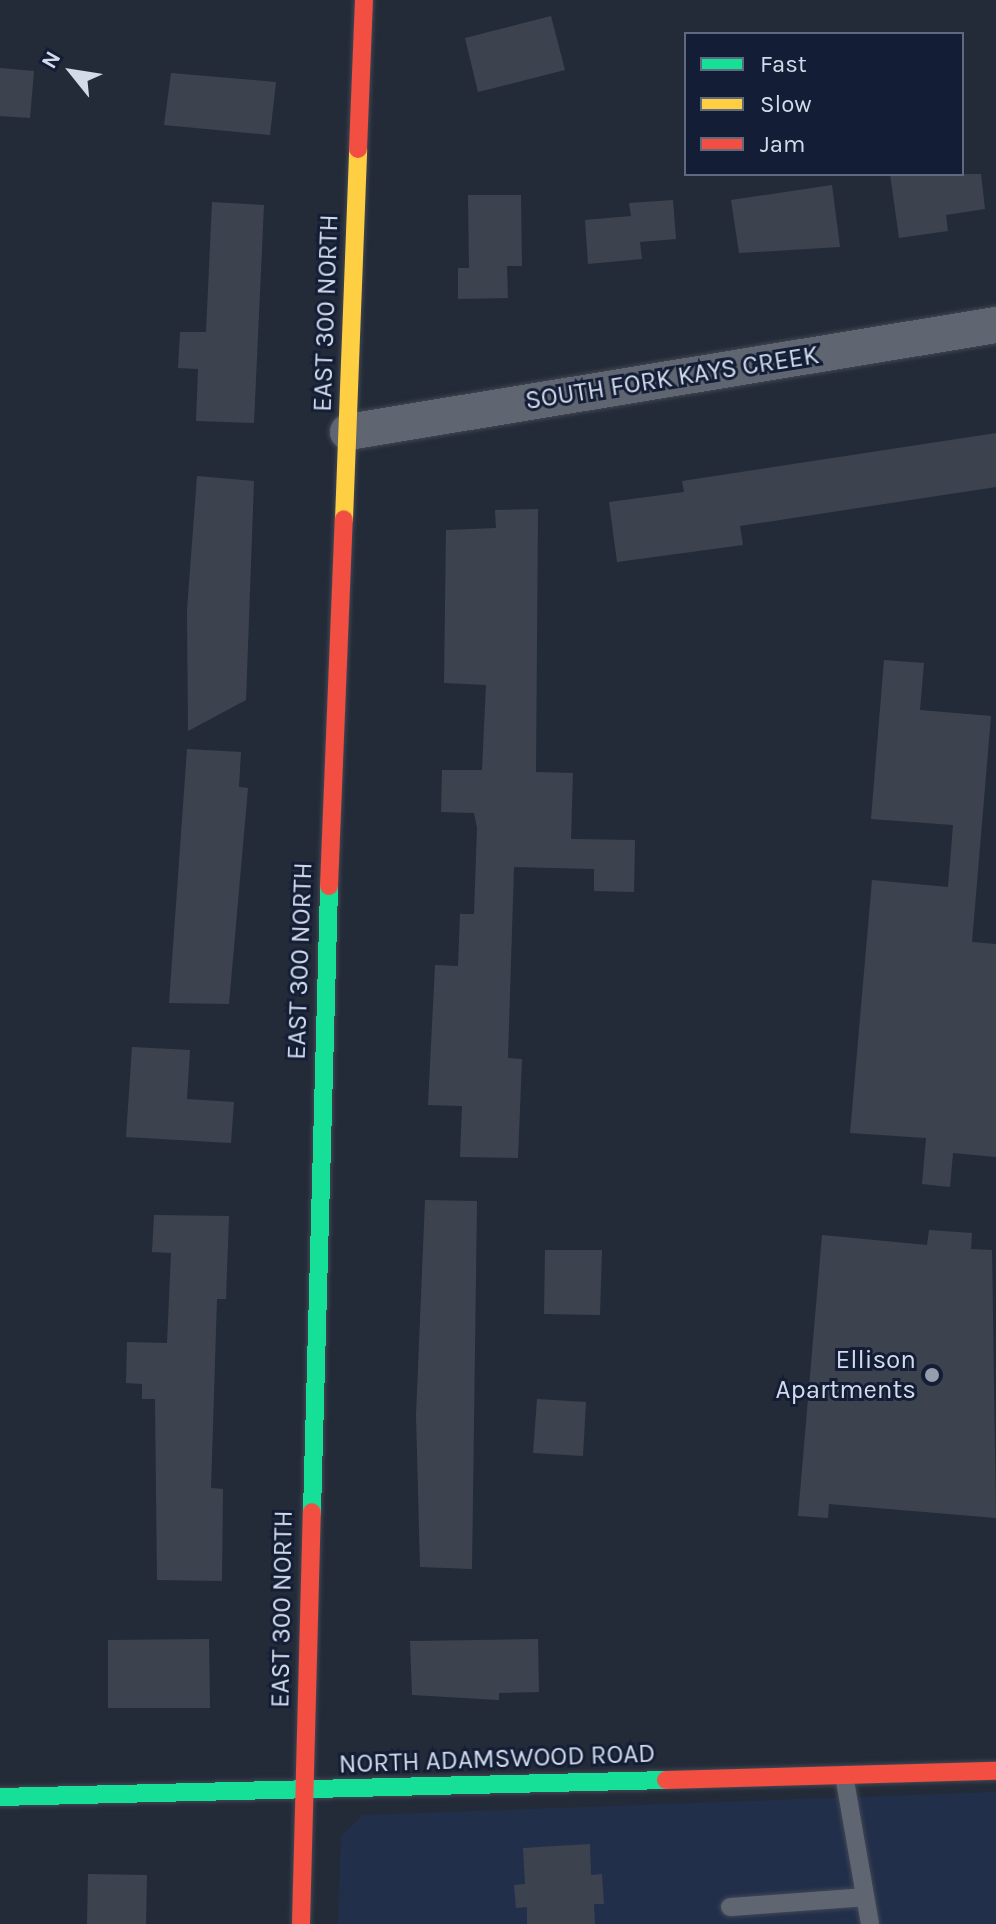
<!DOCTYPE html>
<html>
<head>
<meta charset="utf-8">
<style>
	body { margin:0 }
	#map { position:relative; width:996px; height:1924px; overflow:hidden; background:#242b38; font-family:Karla,sans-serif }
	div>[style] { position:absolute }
	.built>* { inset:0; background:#222f4b }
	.building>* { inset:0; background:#3d434e }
	.roads { filter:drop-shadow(0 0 2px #424854) drop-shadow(0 0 2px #424854) }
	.lane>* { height:18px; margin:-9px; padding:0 9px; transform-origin:9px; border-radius:9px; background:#606671 }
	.street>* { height:36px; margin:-18px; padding:0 18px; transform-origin:18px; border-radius:18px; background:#606671 }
	.fast>* { height:18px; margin:-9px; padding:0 9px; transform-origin:9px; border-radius:9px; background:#16e098 }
	.slow>* { height:18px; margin:-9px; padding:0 9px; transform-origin:9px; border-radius:9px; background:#ffcf43 }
	.jam>* { height:18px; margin:-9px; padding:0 9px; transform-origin:9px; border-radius:9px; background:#f24e42 }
	.dots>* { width:22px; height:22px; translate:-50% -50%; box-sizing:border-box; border:4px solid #131e36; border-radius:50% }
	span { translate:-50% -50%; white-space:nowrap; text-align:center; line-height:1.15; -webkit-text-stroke:6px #131e36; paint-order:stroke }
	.street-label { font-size:26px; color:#d3dbeb }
	.poi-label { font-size:26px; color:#d3dbeb }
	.right { translate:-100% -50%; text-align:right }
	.legend { position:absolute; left:684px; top:32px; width:280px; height:144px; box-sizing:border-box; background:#131e36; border:2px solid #606a7e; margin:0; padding:10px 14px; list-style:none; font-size:24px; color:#d3dbeb }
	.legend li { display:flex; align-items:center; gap:16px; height:40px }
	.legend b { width:40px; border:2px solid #606a7e }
	.north { position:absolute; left:32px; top:32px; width:80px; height:80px; -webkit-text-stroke:6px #131e36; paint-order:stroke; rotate:300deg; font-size:22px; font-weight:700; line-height:32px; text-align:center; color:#d3dbeb }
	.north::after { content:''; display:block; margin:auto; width:28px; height:36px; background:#d3dbeb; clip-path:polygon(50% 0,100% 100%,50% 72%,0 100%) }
</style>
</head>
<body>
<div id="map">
	<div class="built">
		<i style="clip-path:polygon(996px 1792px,996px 1924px,338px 1924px,341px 1836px,363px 1815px)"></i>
	</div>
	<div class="building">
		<i style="clip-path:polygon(551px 16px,565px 70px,478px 92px,465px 38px)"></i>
		<i style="clip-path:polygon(0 68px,34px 71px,30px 118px,0 116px)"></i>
		<i style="clip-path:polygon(171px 73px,276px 82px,270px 135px,164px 125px)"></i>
		<i style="clip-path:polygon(890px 174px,981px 174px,985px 209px,946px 215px,948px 231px,899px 238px)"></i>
		<i style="clip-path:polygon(832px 185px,840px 247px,739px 253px,731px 200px)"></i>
		<i style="clip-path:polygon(468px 195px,521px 195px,522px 266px,507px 266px,508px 298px,458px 299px,458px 268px,469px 268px)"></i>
		<i style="clip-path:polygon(673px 200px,676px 239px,640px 242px,642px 259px,588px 264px,585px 220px,631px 216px,629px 203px)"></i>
		<i style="clip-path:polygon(212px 202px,264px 205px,254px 423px,196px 421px,198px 369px,178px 368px,180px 332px,206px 332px)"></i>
		<i style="clip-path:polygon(996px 433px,996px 487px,740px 526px,743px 545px,617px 562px,609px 502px,684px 492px,682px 481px)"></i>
		<i style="clip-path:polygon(197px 476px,254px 481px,246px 700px,188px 731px,187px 610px)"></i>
		<i style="clip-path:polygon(538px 509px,536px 772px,573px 773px,571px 839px,635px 840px,634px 892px,594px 891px,594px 869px,514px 867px,508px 1058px,522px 1059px,518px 1158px,460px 1157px,462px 1106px,428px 1105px,435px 965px,458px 966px,460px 914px,474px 914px,477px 828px,474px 813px,441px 812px,442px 770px,482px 770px,486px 685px,444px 683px,446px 530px,496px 528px,495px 510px)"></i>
		<i style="clip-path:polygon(884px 660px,924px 663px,920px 710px,991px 716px,972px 942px,996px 944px,996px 1157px,953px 1153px,950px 1187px,922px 1184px,926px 1138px,850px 1133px,872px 880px,948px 887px,953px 825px,871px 819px)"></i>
		<i style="clip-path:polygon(187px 749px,241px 752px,239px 787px,248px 788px,229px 1004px,169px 1003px)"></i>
		<i style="clip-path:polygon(132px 1047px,190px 1050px,187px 1099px,234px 1102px,231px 1143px,126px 1137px)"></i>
		<i style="clip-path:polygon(425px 1200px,477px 1201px,472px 1569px,420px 1567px,416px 1415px)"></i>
		<i style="clip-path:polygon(154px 1215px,229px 1216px,226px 1299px,217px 1299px,211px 1488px,223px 1489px,222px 1581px,157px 1580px,155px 1399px,142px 1399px,142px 1384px,126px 1383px,127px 1342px,167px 1343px,171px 1253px,152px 1252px)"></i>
		<i style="clip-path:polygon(929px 1230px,972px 1233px,971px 1249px,992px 1250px,996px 1518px,829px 1504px,828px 1518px,798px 1516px,822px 1235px,927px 1245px)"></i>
		<i style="clip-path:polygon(545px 1250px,602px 1250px,600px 1315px,544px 1314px)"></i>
		<i style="clip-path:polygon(537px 1399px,586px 1402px,583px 1456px,533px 1453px)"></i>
		<i style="clip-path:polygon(209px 1639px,210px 1708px,108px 1708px,108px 1640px)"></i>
		<i style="clip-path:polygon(538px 1639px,539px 1692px,499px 1693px,499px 1700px,412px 1695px,410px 1641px)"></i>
		<i style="clip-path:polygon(590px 1844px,591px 1875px,602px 1874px,604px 1904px,594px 1904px,595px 1924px,527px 1924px,527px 1907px,516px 1908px,514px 1885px,525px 1884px,523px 1848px)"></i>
		<i style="clip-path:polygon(88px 1874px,147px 1875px,146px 1924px,87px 1924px)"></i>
	</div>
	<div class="roads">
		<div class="lane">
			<i style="left:844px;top:1775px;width:151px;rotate:80.1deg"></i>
			<i style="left:730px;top:1907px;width:135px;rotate:-4.2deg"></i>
		</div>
		<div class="street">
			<i style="left:348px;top:432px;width:657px;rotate:-9.38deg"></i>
		</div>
		<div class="fast">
			<i style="left:312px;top:1512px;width:626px;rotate:-88.44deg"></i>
			<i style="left:0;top:1797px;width:666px;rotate:-1.46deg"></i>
		</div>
		<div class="slow">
			<i style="left:344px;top:519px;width:370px;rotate:-87.8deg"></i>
		</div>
		<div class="jam">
			<i style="left:358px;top:149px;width:149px;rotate:-87.7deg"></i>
			<i style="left:329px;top:886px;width:367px;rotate:-87.7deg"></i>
			<i style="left:666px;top:1780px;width:330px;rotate:-1.6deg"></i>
			<i style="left:301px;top:1924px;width:412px;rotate:-88.5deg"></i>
		</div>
	</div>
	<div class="dots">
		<i style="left:932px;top:1375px;background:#969dac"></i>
	</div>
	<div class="street-label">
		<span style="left:326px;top:313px;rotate:-88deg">EAST 300 NORTH</span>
		<span style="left:672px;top:378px;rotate:-9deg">SOUTH FORK KAYS CREEK</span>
		<span style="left:300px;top:961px;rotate:-88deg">EAST 300 NORTH</span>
		<span style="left:282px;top:1609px;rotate:-89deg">EAST 300 NORTH</span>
		<span style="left:497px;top:1759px;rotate:-2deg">NORTH ADAMSWOOD ROAD</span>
	</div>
	<div class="poi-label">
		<span class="right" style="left:916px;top:1375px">Ellison<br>Apartments</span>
	</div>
	<ul class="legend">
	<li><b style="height:10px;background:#16e098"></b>Fast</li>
	<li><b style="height:10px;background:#ffcf43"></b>Slow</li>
	<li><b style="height:10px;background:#f24e42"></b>Jam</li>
	</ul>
	<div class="north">N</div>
</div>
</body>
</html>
